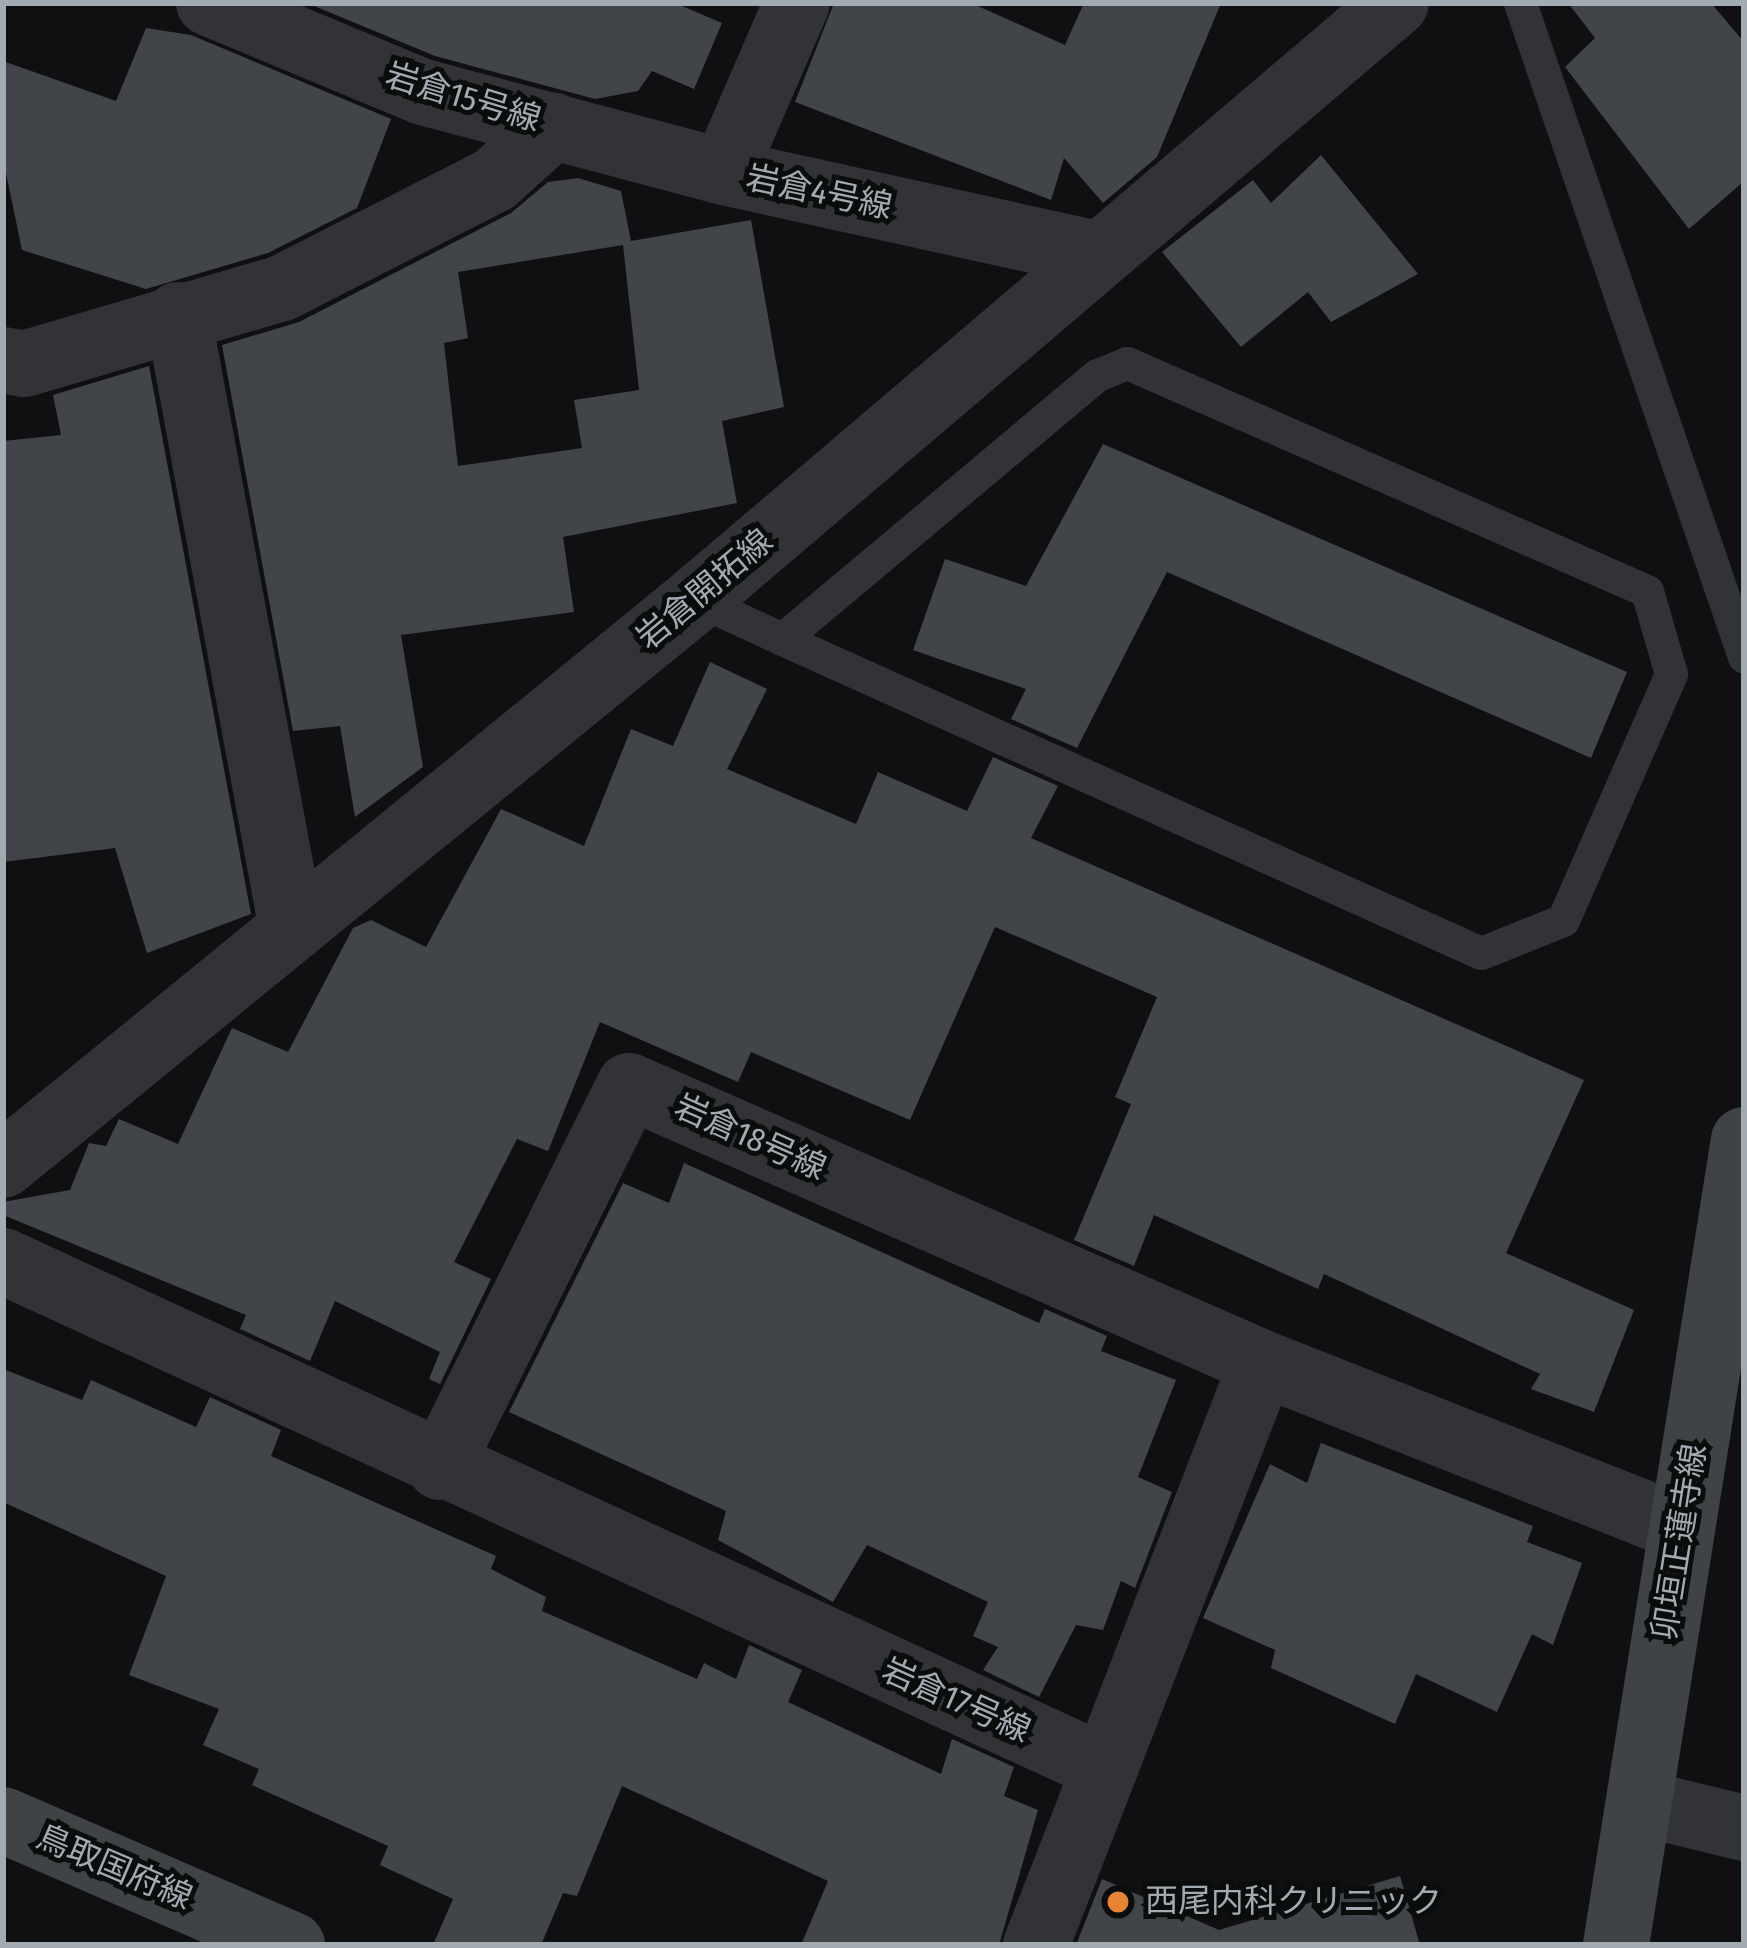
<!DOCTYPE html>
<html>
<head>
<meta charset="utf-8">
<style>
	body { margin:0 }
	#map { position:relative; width:1747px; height:1948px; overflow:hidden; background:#101012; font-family:"Fira Sans Condensed","Noto Sans JP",sans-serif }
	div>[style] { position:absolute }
	.building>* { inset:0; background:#414448 }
	.service>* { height:33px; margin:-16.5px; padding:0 16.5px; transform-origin:16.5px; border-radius:16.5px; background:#313336 }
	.minor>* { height:66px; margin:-33px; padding:0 33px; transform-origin:33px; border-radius:33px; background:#313336 }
	.secondary>* { height:66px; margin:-33px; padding:0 33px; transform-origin:33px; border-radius:33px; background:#404346 }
	.dots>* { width:33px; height:33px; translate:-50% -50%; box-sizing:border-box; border:6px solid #0b0c0c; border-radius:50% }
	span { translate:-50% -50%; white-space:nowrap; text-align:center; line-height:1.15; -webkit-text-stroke:10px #0b0c0c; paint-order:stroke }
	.street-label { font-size:33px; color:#a2aab2 }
	.poi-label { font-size:33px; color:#a2aab2 }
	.left { translate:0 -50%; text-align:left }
	.frame { position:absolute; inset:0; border:6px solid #a2aab2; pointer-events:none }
</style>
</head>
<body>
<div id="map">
	<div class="building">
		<i style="clip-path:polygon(307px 3px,675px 3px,722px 23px,694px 89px,652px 71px,638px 91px,595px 99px,435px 56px)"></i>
		<i style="clip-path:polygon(834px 3px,971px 3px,1065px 45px,1084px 3px,1221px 3px,1157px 157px,1103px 203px,1064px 158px,1051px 200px,795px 102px)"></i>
		<i style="clip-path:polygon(1568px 3px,1711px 3px,1744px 42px,1744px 181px,1689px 229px,1565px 67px,1595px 38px)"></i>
		<i style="clip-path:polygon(146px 28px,191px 35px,391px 119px,357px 208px,268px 253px,146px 289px,22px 250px,3px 159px,3px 61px,116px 101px)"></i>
		<i style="clip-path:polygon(1321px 155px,1418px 274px,1331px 322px,1308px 292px,1241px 347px,1162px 252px,1253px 180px,1271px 203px)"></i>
		<i style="clip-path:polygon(evenodd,578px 178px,621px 191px,631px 241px,751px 220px,784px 407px,722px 421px,737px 503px,563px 537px,574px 612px,401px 635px,423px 767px,355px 817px,340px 726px,293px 731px,222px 345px,299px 322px,511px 213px,548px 182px,578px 178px,623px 245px,639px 390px,574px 400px,582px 448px,458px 466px,444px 343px,468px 338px,458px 272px,623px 245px)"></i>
		<i style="clip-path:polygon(149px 366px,251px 914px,147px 953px,115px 848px,3px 862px,3px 441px,61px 435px,53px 395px)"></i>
		<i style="clip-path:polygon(1103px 444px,1627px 672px,1591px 758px,1167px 572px,1077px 748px,1011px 719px,1026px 689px,913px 650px,945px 559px,1026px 586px)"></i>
		<i style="clip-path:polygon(710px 662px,767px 689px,727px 769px,856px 824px,878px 772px,967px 811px,993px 757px,1058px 786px,1031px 838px,1584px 1080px,1506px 1253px,1634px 1310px,1594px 1412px,1531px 1389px,1540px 1374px,1324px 1274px,1318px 1289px,1154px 1215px,1134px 1266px,1074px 1240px,1131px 1104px,1115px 1097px,1157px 997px,995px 927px,910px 1120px,751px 1052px,738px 1082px,600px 1022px,548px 1151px,517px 1139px,454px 1262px,491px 1279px,440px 1384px,429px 1379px,440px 1352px,335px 1301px,310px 1361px,240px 1329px,246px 1315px,3px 1215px,3px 1202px,70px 1190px,89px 1143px,106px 1146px,119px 1119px,178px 1144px,232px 1028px,288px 1052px,353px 928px,371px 920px,426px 947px,501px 809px,584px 846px,631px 729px,673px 746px)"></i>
		<i style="clip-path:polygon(684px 1163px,1039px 1323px,1045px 1309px,1107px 1336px,1101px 1351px,1176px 1380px,1138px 1477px,1172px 1492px,1135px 1588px,1121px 1581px,1103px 1630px,1076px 1625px,1039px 1697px,983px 1670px,998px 1647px,973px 1636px,988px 1602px,867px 1545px,833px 1602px,718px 1540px,726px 1511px,509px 1412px,623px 1183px,669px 1203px)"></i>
		<i style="clip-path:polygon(3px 1369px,82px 1400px,91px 1380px,196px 1427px,210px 1397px,281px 1430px,271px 1456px,496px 1556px,491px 1569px,546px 1597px,542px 1611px,697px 1679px,704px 1663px,736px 1679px,749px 1645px,802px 1670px,788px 1702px,941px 1774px,952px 1739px,1014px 1767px,1004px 1796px,1038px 1810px,999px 1945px,801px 1945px,828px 1881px,622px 1786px,577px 1896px,563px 1893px,541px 1945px,433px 1945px,453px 1899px,380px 1865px,388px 1846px,252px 1785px,259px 1769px,203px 1745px,219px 1709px,129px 1675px,166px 1576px,3px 1502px)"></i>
		<i style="clip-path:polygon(1321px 1443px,1533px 1526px,1527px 1542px,1582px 1563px,1553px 1645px,1532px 1634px,1497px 1712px,1416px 1674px,1395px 1724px,1271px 1668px,1275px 1650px,1203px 1618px,1270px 1464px,1307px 1483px)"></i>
		<i style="clip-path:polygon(1400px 1876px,1420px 1945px,1076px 1945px,1102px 1879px,1219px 1930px)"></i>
	</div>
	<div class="service">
		<i style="left:1520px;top:3px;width:691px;rotate:71.09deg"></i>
		<i style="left:696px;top:599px;width:95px;rotate:24.9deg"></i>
		<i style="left:782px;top:639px;width:766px;rotate:24.19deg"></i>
		<i style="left:1481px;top:953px;width:88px;rotate:-21.9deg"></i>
		<i style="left:1563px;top:920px;width:269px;rotate:-66.3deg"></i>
		<i style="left:1671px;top:674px;width:86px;rotate:-106.1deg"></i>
		<i style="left:1647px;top:591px;width:568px;rotate:-156.32deg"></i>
		<i style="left:1127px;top:363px;width:32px;rotate:158deg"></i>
		<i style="left:1097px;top:375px;width:411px;rotate:140deg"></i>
	</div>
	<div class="minor">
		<i style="left:209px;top:3px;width:232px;rotate:22.6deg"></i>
		<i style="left:423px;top:92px;width:311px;rotate:14.9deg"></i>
		<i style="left:797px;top:3px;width:184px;rotate:113.4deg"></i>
		<i style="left:724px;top:172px;width:377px;rotate:12.4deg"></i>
		<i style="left:178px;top:315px;width:624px;rotate:79.48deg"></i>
		<i style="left:3px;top:360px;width:21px;rotate:11deg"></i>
		<i style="left:24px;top:364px;width:269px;rotate:-16.4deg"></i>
		<i style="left:282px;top:288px;width:238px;rotate:-27deg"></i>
		<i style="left:494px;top:180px;width:81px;rotate:-42deg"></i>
		<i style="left:3px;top:1165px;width:895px;rotate:-39.24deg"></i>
		<i style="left:696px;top:599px;width:919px;rotate:-40.41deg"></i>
		<i style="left:3px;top:1261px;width:1213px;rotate:24.71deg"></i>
		<i style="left:1105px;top:1768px;width:434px;rotate:-68.8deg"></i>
		<i style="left:1262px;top:1363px;width:450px;rotate:21.5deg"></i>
		<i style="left:440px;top:1467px;width:425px;rotate:-63.6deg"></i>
		<i style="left:629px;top:1086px;width:691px;rotate:23.63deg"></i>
		<i style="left:1641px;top:1803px;width:106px;rotate:13.6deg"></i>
		<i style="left:1036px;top:1945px;width:190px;rotate:-68.7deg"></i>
	</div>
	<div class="secondary">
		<i style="left:3px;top:1820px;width:315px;rotate:23.4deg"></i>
		<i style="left:1616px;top:1945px;width:815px;rotate:-80.97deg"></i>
	</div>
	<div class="dots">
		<i style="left:1118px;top:1902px;background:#e78433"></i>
	</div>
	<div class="street-label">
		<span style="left:463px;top:98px;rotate:17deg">岩倉15号線</span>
		<span style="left:819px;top:193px;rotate:12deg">岩倉4号線</span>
		<span style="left:705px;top:590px;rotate:-40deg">岩倉開拓線</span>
		<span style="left:750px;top:1138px;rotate:24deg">岩倉18号線</span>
		<span style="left:1680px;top:1542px;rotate:-81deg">卯垣正蓮寺線</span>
		<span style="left:956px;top:1701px;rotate:24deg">岩倉17号線</span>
		<span style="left:114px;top:1868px;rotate:23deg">鳥取国府線</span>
	</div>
	<div class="poi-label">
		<span class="left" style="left:1145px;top:1902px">西尾内科クリニック</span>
	</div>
	<div class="frame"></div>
</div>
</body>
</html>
